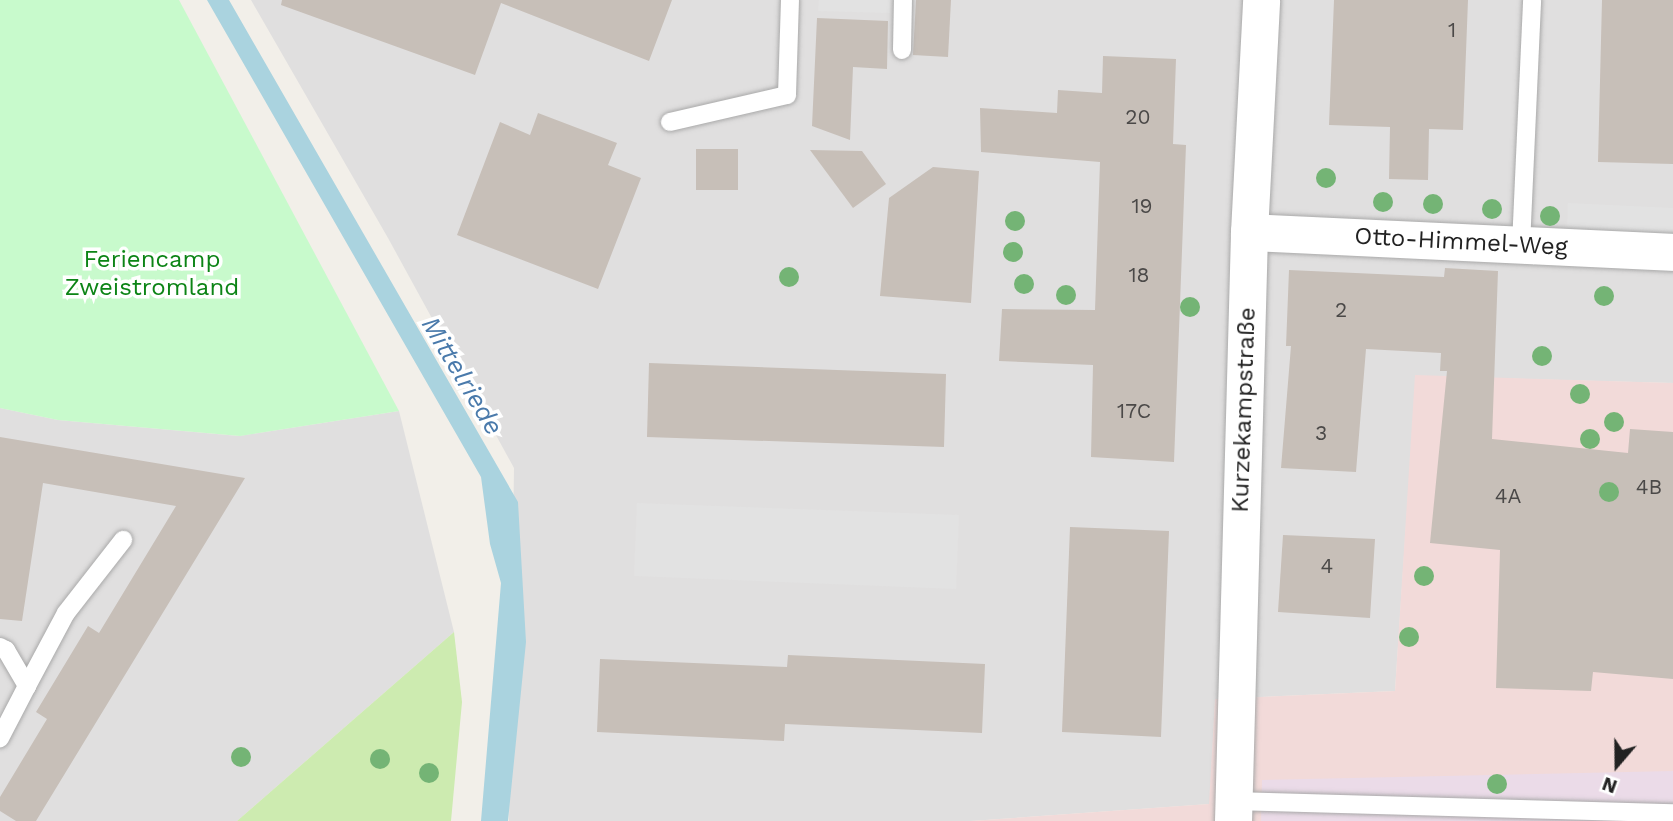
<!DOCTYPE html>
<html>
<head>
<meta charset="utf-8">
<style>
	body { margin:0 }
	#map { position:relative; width:1673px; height:821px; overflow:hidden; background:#f2efe9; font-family:"Work Sans",sans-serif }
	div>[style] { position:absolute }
	.residential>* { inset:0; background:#e0dfdf }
	.commercial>* { inset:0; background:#f2dad9 }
	.industrial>* { inset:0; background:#ebdbe8 }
	.grass>* { inset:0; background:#cdebb0 }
	.park>* { inset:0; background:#c8facc }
	.parking>* { inset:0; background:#e2e2e2 }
	.water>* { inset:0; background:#aad3df }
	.building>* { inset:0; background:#c7bfb8 }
	.roads { filter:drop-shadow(0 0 2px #a9a9a9) drop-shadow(0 0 2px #a9a9a9) }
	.lane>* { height:18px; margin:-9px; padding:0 9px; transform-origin:9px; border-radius:9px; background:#fff }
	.street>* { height:37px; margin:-18.5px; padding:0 18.5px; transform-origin:18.5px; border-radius:18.5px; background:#fff }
	.trees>* { width:20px; height:20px; margin:-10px; border-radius:50%; background:#74b475 }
	span { translate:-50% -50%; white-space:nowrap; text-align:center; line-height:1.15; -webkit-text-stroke:7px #fff; paint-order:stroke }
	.number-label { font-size:21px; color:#4b4948 }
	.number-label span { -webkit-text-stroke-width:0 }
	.street-label { font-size:24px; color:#222 }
	.park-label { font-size:24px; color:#0c8416 }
	.water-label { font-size:26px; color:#4a7aab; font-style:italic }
	.north { position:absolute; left:1582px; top:730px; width:70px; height:70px; -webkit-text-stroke:5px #fff; paint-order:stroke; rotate:200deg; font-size:19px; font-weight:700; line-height:28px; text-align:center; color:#222 }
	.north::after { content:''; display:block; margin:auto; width:24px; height:32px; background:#222; clip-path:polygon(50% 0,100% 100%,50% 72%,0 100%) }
</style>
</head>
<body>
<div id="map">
	<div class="residential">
		<i style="clip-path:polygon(251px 0,1673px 0,1673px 383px,1416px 376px,1395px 691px,1215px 699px,1210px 804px,971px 821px,509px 821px,514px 468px,388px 238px)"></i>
		<i style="clip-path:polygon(0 408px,58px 420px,239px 436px,399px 411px,454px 632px,237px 821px,0 821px)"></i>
	</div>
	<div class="commercial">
		<i style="clip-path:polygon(1415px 375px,1673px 383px,1673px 821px,971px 821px,1209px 804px,1215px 699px,1395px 691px)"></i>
	</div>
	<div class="industrial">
		<i style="clip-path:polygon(1673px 771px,1673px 821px,1261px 821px,1262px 780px)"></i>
	</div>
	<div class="grass">
		<i style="clip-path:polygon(454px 632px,462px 702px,451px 821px,237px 821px)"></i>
	</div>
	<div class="park">
		<i style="clip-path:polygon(0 0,179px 0,399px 411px,240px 436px,58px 420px,0 408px)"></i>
	</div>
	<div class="parking">
		<i style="clip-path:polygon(819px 0,890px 0,890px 13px,818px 11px)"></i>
		<i style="clip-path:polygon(1568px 203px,1673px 208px,1673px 238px,1567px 233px)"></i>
		<i style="clip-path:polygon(637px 503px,959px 515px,956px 589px,634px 576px)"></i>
	</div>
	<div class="water">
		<i style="clip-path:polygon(207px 0,229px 0,518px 502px,526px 642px,508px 821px,481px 821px,501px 583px,490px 544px,481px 477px)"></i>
	</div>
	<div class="building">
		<i style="clip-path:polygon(282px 0,672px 0,649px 61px,501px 3px,475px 75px,281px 5px)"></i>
		<i style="clip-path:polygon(916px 0,951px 0,948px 57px,913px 55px)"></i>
		<i style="clip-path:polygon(1334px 0,1468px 0,1463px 130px,1429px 129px,1428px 180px,1389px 179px,1390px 127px,1329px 125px)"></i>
		<i style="clip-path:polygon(1602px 0,1673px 0,1673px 164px,1598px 162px)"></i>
		<i style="clip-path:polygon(817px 18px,888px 21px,887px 69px,853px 67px,850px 140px,812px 126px)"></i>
		<i style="clip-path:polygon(1103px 56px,1176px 59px,1173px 144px,1186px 145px,1174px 462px,1091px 457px,1093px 365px,999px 361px,1002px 309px,1095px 310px,1100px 162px,981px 152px,980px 108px,1057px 113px,1058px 90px,1102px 93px)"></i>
		<i style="clip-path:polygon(538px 113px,617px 143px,608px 165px,641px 178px,598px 289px,457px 235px,500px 122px,530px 135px)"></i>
		<i style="clip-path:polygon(696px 149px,738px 149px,738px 190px,696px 190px)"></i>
		<i style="clip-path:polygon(810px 150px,862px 151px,886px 184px,853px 208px)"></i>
		<i style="clip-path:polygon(933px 167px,979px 171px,971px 303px,880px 296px,889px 198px)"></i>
		<i style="clip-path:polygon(1445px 268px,1498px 271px,1492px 439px,1628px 453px,1630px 429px,1673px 432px,1673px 679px,1593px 672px,1591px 691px,1496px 688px,1500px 550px,1430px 543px,1447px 371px,1440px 371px,1441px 353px,1366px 349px,1356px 472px,1281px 468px,1291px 346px,1286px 346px,1289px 270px,1444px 277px)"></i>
		<i style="clip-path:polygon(649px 363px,946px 374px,944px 447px,647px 437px)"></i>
		<i style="clip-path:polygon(0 437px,245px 478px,36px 821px,16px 821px,0 811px,0 797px,47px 719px,36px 712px,88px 626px,99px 633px,176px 506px,43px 483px,22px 621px,0 619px)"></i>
		<i style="clip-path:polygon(1070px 527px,1169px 531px,1161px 737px,1062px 732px)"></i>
		<i style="clip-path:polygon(1283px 535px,1375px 539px,1370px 618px,1278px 612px)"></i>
		<i style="clip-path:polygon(788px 655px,985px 664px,982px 733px,785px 724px,784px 741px,597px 732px,600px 659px,787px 667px)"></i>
	</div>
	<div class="roads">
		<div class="lane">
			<i style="left:902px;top:50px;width:50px;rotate:-88.9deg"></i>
			<i style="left:670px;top:122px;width:120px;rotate:-13deg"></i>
			<i style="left:787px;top:95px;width:95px;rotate:-88.2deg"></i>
			<i style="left:1521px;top:245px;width:245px;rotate:-87.4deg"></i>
			<i style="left:0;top:647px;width:7px;rotate:27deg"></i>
			<i style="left:6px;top:650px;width:42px;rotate:59.7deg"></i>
			<i style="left:27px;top:686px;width:59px;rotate:117.4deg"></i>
			<i style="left:27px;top:686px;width:83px;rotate:-61.9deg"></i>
			<i style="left:66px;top:613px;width:93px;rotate:-52deg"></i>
			<i style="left:1233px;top:801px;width:440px;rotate:1.6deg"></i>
		</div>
		<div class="street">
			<i style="left:1249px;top:232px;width:424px;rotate:2.7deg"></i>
			<i style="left:1233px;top:821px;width:589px;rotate:-88.44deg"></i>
			<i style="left:1249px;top:232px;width:232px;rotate:-87deg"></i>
		</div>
	</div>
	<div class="trees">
		<i style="left:1326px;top:178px"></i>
		<i style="left:1383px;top:202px"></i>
		<i style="left:1433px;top:204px"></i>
		<i style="left:1492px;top:209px"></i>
		<i style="left:1550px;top:216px"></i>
		<i style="left:1015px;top:221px"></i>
		<i style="left:1013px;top:252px"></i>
		<i style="left:789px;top:277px"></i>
		<i style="left:1024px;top:284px"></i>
		<i style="left:1066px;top:295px"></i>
		<i style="left:1604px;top:296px"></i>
		<i style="left:1190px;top:307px"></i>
		<i style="left:1542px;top:356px"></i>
		<i style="left:1580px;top:394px"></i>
		<i style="left:1614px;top:422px"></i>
		<i style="left:1590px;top:439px"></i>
		<i style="left:1609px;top:492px"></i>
		<i style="left:1424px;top:576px"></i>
		<i style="left:1409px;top:637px"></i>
		<i style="left:241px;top:757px"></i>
		<i style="left:380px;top:759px"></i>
		<i style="left:429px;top:773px"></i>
		<i style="left:1497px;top:784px"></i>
	</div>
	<div class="number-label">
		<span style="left:1452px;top:30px">1</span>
		<span style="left:1138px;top:117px">20</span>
		<span style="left:1142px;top:206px">19</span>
		<span style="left:1139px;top:275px">18</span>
		<span style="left:1341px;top:310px">2</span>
		<span style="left:1134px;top:411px">17C</span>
		<span style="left:1321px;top:433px">3</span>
		<span style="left:1649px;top:487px">4B</span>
		<span style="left:1508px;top:496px">4A</span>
		<span style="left:1327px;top:566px">4</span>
	</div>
	<div class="street-label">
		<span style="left:1461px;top:242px;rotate:3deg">Otto-Himmel-Weg</span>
		<span style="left:1244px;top:410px;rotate:-88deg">Kurzekampstraße</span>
	</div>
	<div class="park-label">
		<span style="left:152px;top:274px">Feriencamp<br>Zweistromland</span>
	</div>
	<div class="water-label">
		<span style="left:462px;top:376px;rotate:59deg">Mittelriede</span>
	</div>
	<div class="north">N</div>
</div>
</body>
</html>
